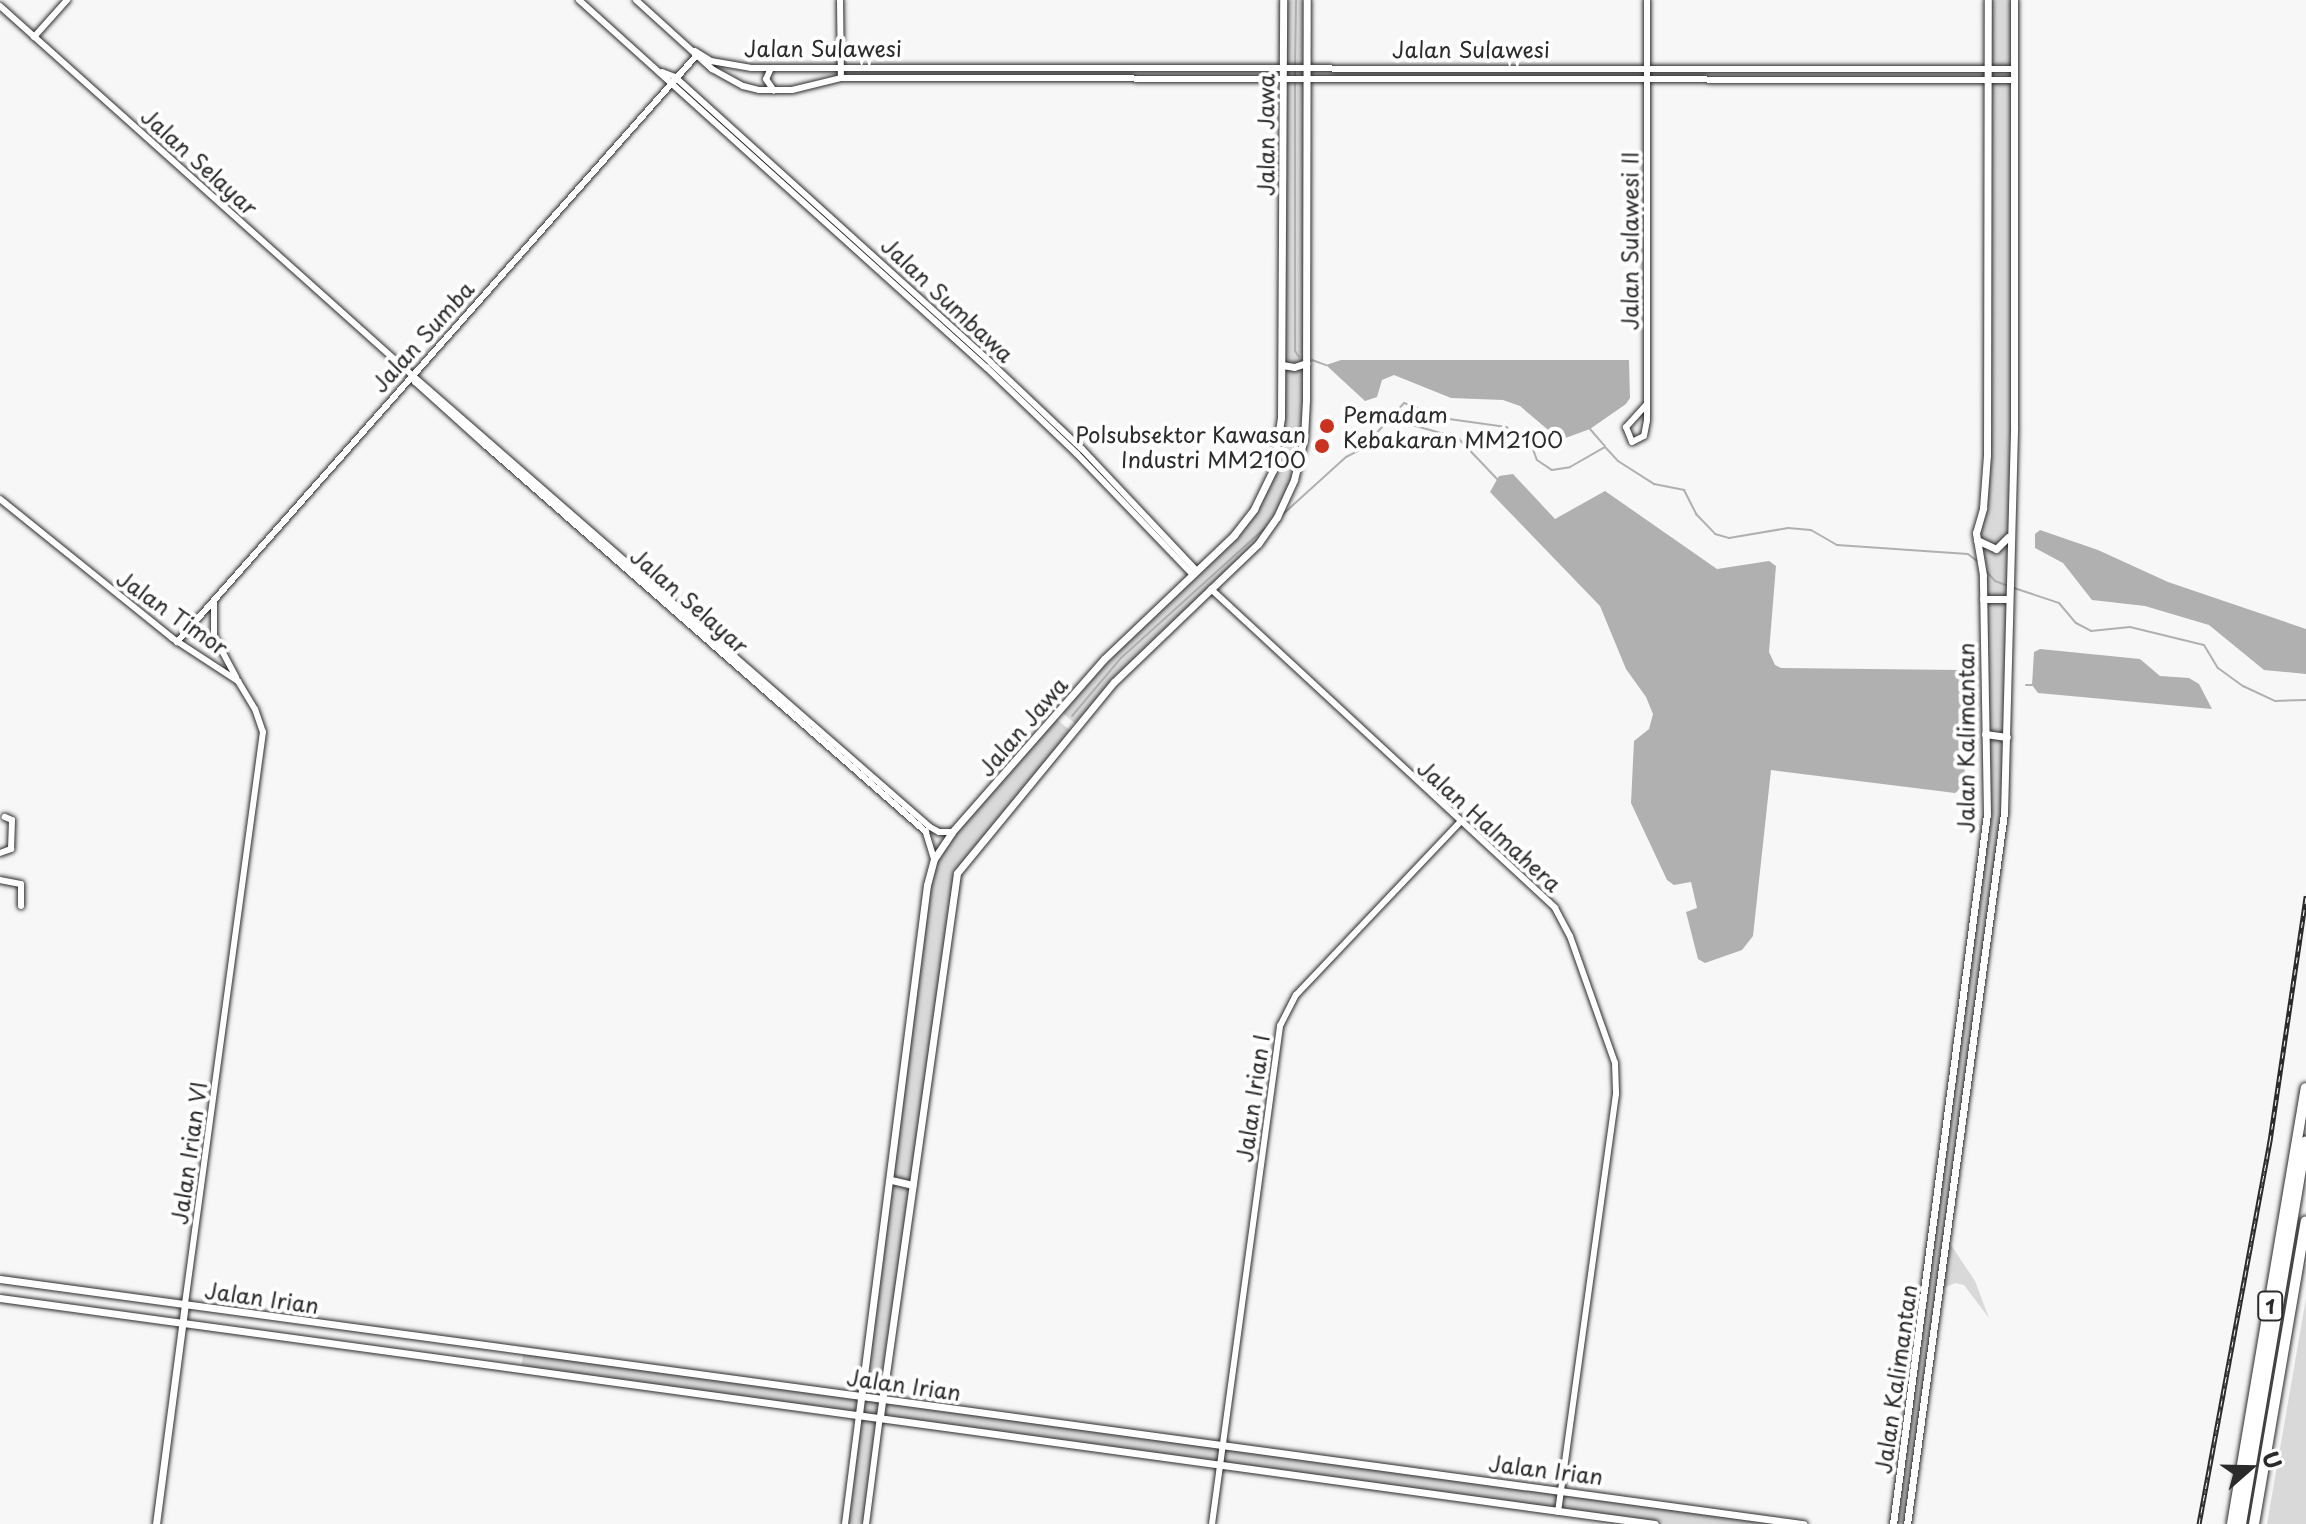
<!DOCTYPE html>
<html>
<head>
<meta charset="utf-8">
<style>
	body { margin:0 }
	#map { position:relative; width:2306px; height:1524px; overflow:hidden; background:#f7f7f7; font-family:"Playpen Sans",sans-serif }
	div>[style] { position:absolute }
	.green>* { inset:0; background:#d9d9d9 }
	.water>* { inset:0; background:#b0b0b0 }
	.stream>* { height:2px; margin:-1px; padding:0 1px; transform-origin:1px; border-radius:1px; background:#b0b0b0 }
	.roads { filter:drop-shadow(0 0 2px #2b2b2b) drop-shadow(0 0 2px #2b2b2b) }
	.minor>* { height:6px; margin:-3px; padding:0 3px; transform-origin:3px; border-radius:3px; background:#fff }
	.tertiary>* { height:7px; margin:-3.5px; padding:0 3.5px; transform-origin:3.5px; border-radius:3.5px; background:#fff }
	.motorway>* { height:10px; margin:-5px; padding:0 5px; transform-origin:5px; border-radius:5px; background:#fff }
	.rail>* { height:5px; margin-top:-2.5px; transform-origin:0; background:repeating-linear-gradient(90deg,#fff 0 6px,#2b2b2b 0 12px); box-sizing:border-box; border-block:2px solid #2b2b2b }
	.dots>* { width:22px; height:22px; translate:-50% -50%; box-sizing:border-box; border:4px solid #fff; border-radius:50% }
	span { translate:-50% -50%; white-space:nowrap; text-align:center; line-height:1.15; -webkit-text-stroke:8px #fff; paint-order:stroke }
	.shield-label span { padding:2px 6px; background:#fff; border:2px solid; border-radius:6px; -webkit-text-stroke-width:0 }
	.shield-label { font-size:20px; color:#2b2b2b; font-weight:700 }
	.street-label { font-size:22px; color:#2b2b2b }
	.poi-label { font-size:22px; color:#2b2b2b }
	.left { translate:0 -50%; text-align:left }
	.right { translate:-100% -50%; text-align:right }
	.north { position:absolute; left:2210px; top:1428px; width:80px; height:80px; -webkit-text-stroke:6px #fff; paint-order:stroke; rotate:70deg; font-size:22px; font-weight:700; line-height:32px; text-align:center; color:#2b2b2b }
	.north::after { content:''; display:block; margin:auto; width:28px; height:36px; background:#2b2b2b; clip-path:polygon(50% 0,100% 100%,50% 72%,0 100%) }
</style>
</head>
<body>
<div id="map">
	<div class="green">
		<i style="clip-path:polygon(1283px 0,1307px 0,1307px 67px,1283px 67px)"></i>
		<i style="clip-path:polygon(1988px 0,2014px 0,2014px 69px,1987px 69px)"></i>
		<i style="clip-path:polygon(1283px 79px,1307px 79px,1304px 438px,1294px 480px,1258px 544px,1114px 682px,1077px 725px,1059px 710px,1129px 633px,1246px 521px,1278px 453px)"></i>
		<i style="clip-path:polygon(1987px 80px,2014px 80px,2011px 507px,2004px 813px,1947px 1239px,1975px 1281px,1989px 1318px,1964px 1285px,1955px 1283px,1941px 1289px,1906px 1524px,1893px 1524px,1987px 814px,1983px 575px,1976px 533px,1983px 508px)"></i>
		<i style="clip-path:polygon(1054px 717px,1072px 732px,957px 873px,883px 1399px,1803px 1524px,1655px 1524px,881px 1417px,866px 1524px,844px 1524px,859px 1414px,521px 1368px,524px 1350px,861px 1396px,934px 859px)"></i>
		<i style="clip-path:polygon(2306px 1298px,2306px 1524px,2267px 1524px)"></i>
	</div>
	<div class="water">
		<i style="clip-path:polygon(1341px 360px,1629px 360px,1630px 398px,1626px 404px,1590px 429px,1560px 440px,1520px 406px,1503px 400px,1451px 398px,1394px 375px,1382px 380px,1377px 397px,1365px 401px,1326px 365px)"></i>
		<i style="clip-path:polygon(1513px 474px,1555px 519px,1605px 491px,1717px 569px,1769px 561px,1776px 566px,1769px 652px,1775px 665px,1781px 668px,1959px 670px,1962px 672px,1965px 781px,1961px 788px,1955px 793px,1771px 770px,1753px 936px,1742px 950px,1705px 963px,1698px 959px,1686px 912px,1697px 908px,1691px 882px,1674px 885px,1667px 880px,1631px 803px,1634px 741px,1649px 729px,1653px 714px,1646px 697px,1626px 669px,1600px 606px,1490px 492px,1499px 476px)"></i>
		<i style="clip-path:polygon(2040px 530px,2098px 550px,2168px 582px,2306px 629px,2306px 674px,2264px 670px,2209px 625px,2145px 606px,2092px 600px,2063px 563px,2035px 548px,2035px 534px)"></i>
		<i style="clip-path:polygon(2040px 649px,2140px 659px,2160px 676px,2189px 678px,2199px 684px,2212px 709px,2038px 693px,2032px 685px,2034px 652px)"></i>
	</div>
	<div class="stream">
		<i style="left:1295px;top:65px;width:65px;rotate:-89.1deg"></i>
		<i style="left:1295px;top:72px;width:279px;rotate:90deg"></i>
		<i style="left:1295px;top:351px;width:7px;rotate:56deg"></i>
		<i style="left:1312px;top:360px;width:15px;rotate:20deg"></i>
		<i style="left:1391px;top:419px;width:70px;rotate:15.8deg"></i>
		<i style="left:1458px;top:438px;width:57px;rotate:46.4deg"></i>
		<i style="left:1590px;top:429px;width:23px;rotate:49deg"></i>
		<i style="left:1282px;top:515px;width:86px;rotate:-42.2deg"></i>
		<i style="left:1346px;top:457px;width:18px;rotate:-27deg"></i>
		<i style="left:1362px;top:449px;width:62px;rotate:-47.6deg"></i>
		<i style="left:1404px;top:403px;width:48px;rotate:19.6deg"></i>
		<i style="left:1449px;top:419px;width:58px;rotate:8deg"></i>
		<i style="left:1506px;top:427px;width:28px;rotate:30deg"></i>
		<i style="left:1530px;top:441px;width:20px;rotate:70deg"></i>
		<i style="left:1537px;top:460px;width:18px;rotate:34deg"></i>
		<i style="left:1552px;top:470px;width:18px;rotate:-9deg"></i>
		<i style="left:1570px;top:467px;width:40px;rotate:-29.7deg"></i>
		<i style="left:1605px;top:447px;width:19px;rotate:47deg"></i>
		<i style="left:1618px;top:461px;width:43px;rotate:32.6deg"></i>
		<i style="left:1654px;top:484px;width:31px;rotate:11deg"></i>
		<i style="left:1684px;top:490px;width:27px;rotate:63deg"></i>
		<i style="left:1696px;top:514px;width:28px;rotate:46deg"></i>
		<i style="left:1715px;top:534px;width:15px;rotate:16deg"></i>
		<i style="left:1729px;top:538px;width:60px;rotate:-9.6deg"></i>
		<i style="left:1788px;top:528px;width:23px;rotate:5deg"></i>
		<i style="left:1811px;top:530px;width:30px;rotate:30deg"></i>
		<i style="left:1837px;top:545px;width:131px;rotate:3.9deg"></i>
		<i style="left:1968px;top:554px;width:11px;rotate:38deg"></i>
		<i style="left:1984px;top:569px;width:16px;rotate:47deg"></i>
		<i style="left:1995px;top:581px;width:14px;rotate:21deg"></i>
		<i style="left:2014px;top:588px;width:47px;rotate:18.4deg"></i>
		<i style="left:2059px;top:603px;width:26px;rotate:50deg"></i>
		<i style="left:2076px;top:623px;width:17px;rotate:28deg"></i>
		<i style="left:2091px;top:631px;width:39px;rotate:-6deg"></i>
		<i style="left:2130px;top:627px;width:76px;rotate:13.7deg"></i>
		<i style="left:2204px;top:645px;width:27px;rotate:59deg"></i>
		<i style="left:2218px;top:668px;width:31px;rotate:36deg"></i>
		<i style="left:2243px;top:686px;width:35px;rotate:25deg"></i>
		<i style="left:2275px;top:701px;width:31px;rotate:-2deg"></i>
		<i style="left:2026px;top:685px;width:6px"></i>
		<i style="left:1072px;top:716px;width:76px;rotate:-49.8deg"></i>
		<i style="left:1121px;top:658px;width:194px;rotate:-42.1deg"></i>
	</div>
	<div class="roads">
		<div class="minor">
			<i style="left:579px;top:0;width:549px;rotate:42.05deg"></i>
			<i style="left:987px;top:368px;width:124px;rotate:43.7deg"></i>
			<i style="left:1077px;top:454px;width:166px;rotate:46.2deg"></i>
			<i style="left:636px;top:0;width:103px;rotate:42.2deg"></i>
			<i style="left:712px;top:69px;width:35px;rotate:29deg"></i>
			<i style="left:743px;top:86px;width:16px;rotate:14deg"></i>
			<i style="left:759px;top:90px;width:33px"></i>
			<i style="left:792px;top:90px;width:50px;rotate:-13.8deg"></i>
			<i style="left:841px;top:78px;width:1173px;rotate:0.1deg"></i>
			<i style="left:840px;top:0;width:78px;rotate:89.3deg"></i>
			<i style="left:0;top:6px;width:553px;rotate:41.85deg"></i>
			<i style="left:34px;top:37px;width:50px;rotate:-48.3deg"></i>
			<i style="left:695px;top:51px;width:19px;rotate:32deg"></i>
			<i style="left:711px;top:61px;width:41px;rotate:9.9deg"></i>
			<i style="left:751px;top:68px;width:1263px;rotate:0.05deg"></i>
			<i style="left:771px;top:68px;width:12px;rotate:114deg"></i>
			<i style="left:766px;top:79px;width:14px;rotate:56deg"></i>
			<i style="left:662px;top:72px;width:14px;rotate:21deg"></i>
			<i style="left:675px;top:77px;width:426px;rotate:42.1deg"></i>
			<i style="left:991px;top:363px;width:125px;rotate:43.4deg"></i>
			<i style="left:1082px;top:449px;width:166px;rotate:46.7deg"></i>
			<i style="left:1646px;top:405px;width:30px;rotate:132deg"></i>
			<i style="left:1626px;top:427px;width:16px;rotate:68deg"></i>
			<i style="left:1632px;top:442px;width:13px;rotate:-27deg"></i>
			<i style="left:1644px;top:436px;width:16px;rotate:-79deg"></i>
			<i style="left:1647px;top:420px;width:420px;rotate:-90deg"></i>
			<i style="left:0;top:499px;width:221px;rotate:38.9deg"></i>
			<i style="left:172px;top:638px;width:79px;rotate:33.1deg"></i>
			<i style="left:238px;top:681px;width:33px;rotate:59deg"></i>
			<i style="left:255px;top:709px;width:24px;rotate:71deg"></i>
			<i style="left:263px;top:732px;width:577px;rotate:97.77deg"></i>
			<i style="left:1211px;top:589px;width:469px;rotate:42.8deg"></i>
			<i style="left:1555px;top:908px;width:32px;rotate:62deg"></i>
			<i style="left:1570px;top:936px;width:135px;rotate:70.5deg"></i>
			<i style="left:1615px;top:1063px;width:31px;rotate:88deg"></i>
			<i style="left:1616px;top:1094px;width:422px;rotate:97.9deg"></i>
			<i style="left:214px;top:602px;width:34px;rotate:90deg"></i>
			<i style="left:214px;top:636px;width:47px;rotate:61.8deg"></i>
			<i style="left:177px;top:642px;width:783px;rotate:-48.47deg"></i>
			<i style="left:0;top:853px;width:12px;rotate:-20deg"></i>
			<i style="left:11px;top:849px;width:29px;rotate:-88deg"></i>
			<i style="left:12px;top:820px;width:8px;rotate:-157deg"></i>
			<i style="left:934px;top:859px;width:28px;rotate:-107deg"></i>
			<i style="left:926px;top:832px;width:587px;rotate:-138.73deg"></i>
			<i style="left:485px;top:445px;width:94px;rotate:-138deg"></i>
			<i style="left:415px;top:382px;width:8px;rotate:-113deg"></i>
			<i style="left:412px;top:375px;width:687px;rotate:41.11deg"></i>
			<i style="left:930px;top:827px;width:10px;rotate:29deg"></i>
			<i style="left:939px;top:832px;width:13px"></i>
			<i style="left:0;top:880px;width:21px;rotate:11deg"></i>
			<i style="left:21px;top:884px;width:22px;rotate:90deg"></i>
			<i style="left:845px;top:1524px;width:111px;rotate:-82.7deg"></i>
			<i style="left:866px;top:1524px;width:109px;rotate:-82.6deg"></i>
			<i style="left:1212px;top:1524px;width:503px;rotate:-82.22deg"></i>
			<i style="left:1280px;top:1026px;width:35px;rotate:-63deg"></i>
			<i style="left:1296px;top:995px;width:238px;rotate:-46.5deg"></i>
		</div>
		<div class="tertiary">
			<i style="left:1282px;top:365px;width:12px;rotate:9deg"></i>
			<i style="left:1294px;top:367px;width:13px;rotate:-18deg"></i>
			<i style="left:1280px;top:434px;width:24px;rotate:9deg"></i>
			<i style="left:1977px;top:540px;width:21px;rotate:25deg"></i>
			<i style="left:1996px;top:549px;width:17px;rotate:-45deg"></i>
			<i style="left:1983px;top:599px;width:25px"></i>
			<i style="left:1985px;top:734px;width:22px;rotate:8deg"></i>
			<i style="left:891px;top:1180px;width:22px;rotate:13deg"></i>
			<i style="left:0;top:1279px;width:1820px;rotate:7.74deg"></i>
			<i style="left:0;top:1298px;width:1670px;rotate:7.78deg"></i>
			<i style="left:859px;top:1414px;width:533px;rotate:-82.68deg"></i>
			<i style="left:927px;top:885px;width:27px;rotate:-75deg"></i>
			<i style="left:934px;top:859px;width:32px;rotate:-56deg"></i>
			<i style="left:952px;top:832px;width:230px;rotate:-48.7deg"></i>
			<i style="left:1104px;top:659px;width:180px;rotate:-43.6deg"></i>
			<i style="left:1234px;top:535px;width:33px;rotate:-52deg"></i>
			<i style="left:1254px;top:509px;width:43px;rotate:-64deg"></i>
			<i style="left:1273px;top:470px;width:53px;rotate:-81.3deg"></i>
			<i style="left:1281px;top:418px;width:418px;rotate:-89.7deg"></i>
			<i style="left:880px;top:1416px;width:548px;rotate:-81.93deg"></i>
			<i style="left:957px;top:873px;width:247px;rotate:-50.6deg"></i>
			<i style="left:1114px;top:682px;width:199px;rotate:-43.8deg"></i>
			<i style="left:1258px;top:544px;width:33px;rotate:-55deg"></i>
			<i style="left:1277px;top:517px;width:41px;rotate:-65.3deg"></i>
			<i style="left:1294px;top:480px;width:43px;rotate:-76.6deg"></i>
			<i style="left:1304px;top:438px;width:38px;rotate:-87deg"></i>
			<i style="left:1306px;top:400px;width:400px;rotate:-89.9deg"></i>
			<i style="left:156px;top:1524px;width:222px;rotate:-82.5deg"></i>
			<i style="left:1893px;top:1524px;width:716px;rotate:-82.46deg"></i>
			<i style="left:1987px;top:814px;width:239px;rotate:-91deg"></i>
			<i style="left:1983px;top:575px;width:43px;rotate:-99.5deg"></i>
			<i style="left:1976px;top:533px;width:26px;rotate:-74deg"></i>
			<i style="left:1983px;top:508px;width:53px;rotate:-85.7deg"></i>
			<i style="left:1987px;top:455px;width:455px;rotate:-89.9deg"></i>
			<i style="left:1907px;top:1524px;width:718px;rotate:-82.23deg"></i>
			<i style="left:2004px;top:813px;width:387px;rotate:-88.5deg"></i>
			<i style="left:2014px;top:426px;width:426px;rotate:-90deg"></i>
		</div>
		<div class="motorway">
			<i style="left:2232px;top:1524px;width:442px;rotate:-80.4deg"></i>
			<i style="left:2241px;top:1524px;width:388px;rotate:-80.4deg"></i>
			<i style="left:2254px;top:1524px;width:307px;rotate:-80.3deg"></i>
		</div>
	</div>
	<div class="rail">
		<i style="left:2199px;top:1524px;width:390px;rotate:-79.5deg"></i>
		<i style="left:2270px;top:1141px;width:248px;rotate:-81.6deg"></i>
	</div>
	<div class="dots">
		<i style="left:1327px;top:426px;background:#c8321e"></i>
		<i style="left:1322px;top:446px;background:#c8321e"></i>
	</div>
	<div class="shield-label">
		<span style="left:2270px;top:1306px">1</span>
	</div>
	<div class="street-label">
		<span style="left:823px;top:48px">Jalan Sulawesi</span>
		<span style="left:1471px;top:49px">Jalan Sulawesi</span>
		<span style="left:1265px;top:135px;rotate:-90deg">Jalan Jawa</span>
		<span style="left:200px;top:161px;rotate:42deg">Jalan Selayar</span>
		<span style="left:1629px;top:241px;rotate:-90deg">Jalan Sulawesi II</span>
		<span style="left:948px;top:299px;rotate:43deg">Jalan Sumbawa</span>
		<span style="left:422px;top:336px;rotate:-48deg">Jalan Sumba</span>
		<span style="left:690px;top:600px;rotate:41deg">Jalan Selayar</span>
		<span style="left:173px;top:612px;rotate:35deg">Jalan Timor</span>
		<span style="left:1022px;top:726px;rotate:-49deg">Jalan Jawa</span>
		<span style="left:1965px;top:738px;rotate:-90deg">Jalan Kalimantan</span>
		<span style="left:1490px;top:825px;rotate:42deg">Jalan Halmahera</span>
		<span style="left:1252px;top:1098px;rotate:-82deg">Jalan Irian I</span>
		<span style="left:188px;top:1153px;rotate:-82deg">Jalan Irian VI</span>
		<span style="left:262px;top:1297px;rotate:8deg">Jalan Irian</span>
		<span style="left:1895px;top:1379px;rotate:-82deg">Jalan Kalimantan</span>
		<span style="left:904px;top:1384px;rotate:8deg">Jalan Irian</span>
		<span style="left:1546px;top:1469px;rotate:7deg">Jalan Irian</span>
	</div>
	<div class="poi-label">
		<span class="left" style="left:1343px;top:426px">Pemadam<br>Kebakaran MM2100</span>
		<span class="right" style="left:1306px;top:446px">Polsubsektor Kawasan<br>Industri MM2100</span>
	</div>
	<div class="north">U</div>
</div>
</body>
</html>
